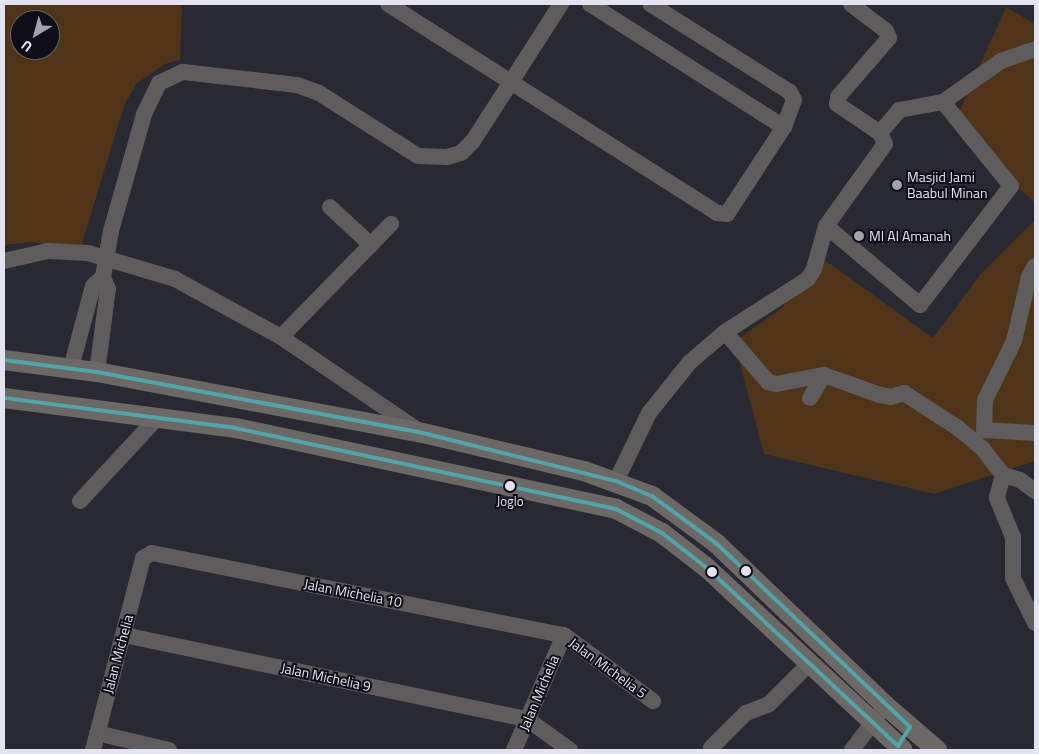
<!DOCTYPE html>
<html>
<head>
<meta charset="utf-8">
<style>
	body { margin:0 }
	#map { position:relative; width:1039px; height:754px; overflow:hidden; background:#292934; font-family:"Titillium Web",sans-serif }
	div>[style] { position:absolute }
	.green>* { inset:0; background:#4f3417 }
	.minor>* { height:16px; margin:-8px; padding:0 8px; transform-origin:8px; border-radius:8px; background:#5f5c5d }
	.major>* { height:20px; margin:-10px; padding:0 10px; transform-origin:10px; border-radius:10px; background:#6b6866 }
	.bus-1>* { height:4px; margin:-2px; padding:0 2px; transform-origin:2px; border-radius:2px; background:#4ea6aa }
	.dots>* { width:14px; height:14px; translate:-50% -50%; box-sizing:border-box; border:2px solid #0f0e18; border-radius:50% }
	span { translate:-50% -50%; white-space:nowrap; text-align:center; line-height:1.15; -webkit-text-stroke:4px #0f0e18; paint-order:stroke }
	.bus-label { font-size:13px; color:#e3e3f1 }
	.poi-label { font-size:14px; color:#e3e3f1 }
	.left { translate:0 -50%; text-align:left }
	.street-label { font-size:14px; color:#e3e3f1 }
	.frame { position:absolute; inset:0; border:5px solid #e3e3f1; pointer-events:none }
	.north { position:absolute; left:10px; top:10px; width:50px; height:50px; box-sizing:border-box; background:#0f0e18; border:1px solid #64636f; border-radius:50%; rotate:217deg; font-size:14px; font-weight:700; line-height:20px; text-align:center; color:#e3e3f1 }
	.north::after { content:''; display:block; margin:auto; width:18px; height:22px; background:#a2a2af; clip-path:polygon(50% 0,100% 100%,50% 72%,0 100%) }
</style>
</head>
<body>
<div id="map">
	<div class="green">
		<i style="clip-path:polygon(evenodd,4px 4px,182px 4px,180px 60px,165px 64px,136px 84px,124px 106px,79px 253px,35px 242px,4px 245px,4px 4px,20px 20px,50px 20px,50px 50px,20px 50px,20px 20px)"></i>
		<i style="clip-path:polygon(1006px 7px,1035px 24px,1035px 203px,952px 127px)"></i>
		<i style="clip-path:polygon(1035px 220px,1035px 461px,934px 494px,764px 454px,734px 342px,783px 307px,815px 253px,933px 338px,980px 275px)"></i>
	</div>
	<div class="minor">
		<i style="left:388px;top:4px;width:390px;rotate:32.4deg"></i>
		<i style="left:717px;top:213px;width:10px;rotate:6deg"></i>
		<i style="left:727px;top:214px;width:104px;rotate:-56.8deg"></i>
		<i style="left:784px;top:127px;width:29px;rotate:-70deg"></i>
		<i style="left:794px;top:100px;width:9px;rotate:-117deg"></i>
		<i style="left:790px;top:92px;width:165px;rotate:-147.8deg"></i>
		<i style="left:590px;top:4px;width:230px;rotate:32.4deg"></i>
		<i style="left:880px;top:133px;width:30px;rotate:-50deg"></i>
		<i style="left:899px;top:110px;width:45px;rotate:-10.3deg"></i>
		<i style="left:943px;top:102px;width:71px;rotate:-35.3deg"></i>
		<i style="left:1001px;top:61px;width:36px;rotate:-19deg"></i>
		<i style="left:330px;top:207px;width:56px;rotate:42.8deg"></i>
		<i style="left:826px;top:226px;width:123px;rotate:40deg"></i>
		<i style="left:920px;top:305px;width:150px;rotate:-52.6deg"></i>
		<i style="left:1011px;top:186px;width:108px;rotate:-129deg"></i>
		<i style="left:4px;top:261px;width:45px;rotate:-12.8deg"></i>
		<i style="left:48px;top:251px;width:40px;rotate:2.9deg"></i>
		<i style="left:88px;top:253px;width:91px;rotate:16.6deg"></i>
		<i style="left:175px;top:279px;width:121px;rotate:28.7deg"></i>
		<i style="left:281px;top:337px;width:169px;rotate:34.2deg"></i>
		<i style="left:1035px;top:266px;width:13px;rotate:119deg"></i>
		<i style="left:1029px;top:277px;width:66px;rotate:103.2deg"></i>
		<i style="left:1014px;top:341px;width:66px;rotate:116.2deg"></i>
		<i style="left:985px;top:400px;width:30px;rotate:92deg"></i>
		<i style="left:984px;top:430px;width:51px;rotate:3.4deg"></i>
		<i style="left:725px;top:332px;width:66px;rotate:49.3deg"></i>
		<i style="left:768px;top:382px;width:8px;rotate:14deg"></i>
		<i style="left:776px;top:384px;width:49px;rotate:-10.6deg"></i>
		<i style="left:824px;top:375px;width:59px;rotate:19.7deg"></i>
		<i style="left:880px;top:395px;width:11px;rotate:10deg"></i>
		<i style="left:891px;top:397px;width:14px;rotate:-17deg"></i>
		<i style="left:904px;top:393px;width:64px;rotate:32.9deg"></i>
		<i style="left:958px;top:428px;width:31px;rotate:40deg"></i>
		<i style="left:982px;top:448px;width:34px;rotate:52deg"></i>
		<i style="left:1003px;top:475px;width:18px;rotate:16deg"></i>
		<i style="left:1020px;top:480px;width:19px;rotate:36deg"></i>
		<i style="left:281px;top:337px;width:158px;rotate:-45.8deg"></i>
		<i style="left:71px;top:368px;width:85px;rotate:-75deg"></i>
		<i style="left:93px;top:286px;width:13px;rotate:-42deg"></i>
		<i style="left:97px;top:372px;width:84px;rotate:-82.5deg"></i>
		<i style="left:108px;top:289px;width:13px;rotate:-113deg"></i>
		<i style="left:103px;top:277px;width:47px;rotate:-80.1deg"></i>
		<i style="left:111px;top:231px;width:122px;rotate:-74.2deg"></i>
		<i style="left:144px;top:114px;width:34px;rotate:-64deg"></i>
		<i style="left:159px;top:83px;width:26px;rotate:-25deg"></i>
		<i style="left:183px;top:72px;width:115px;rotate:6.5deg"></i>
		<i style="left:297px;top:85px;width:23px;rotate:20deg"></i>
		<i style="left:319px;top:93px;width:117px;rotate:32.5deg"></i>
		<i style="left:418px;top:156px;width:29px;rotate:2deg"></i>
		<i style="left:447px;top:157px;width:15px;rotate:-16deg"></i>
		<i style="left:461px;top:153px;width:17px;rotate:-45deg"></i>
		<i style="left:473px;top:141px;width:163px;rotate:-57.3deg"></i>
		<i style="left:810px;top:398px;width:27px;rotate:-59deg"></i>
		<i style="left:1003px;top:475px;width:24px;rotate:105deg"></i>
		<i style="left:997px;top:498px;width:42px;rotate:67.7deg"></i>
		<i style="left:1013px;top:537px;width:41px;rotate:90deg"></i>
		<i style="left:1013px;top:578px;width:50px;rotate:63.9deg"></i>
		<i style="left:616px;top:481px;width:76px;rotate:-64.1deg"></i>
		<i style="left:649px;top:413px;width:65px;rotate:-51.2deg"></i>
		<i style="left:690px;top:362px;width:46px;rotate:-40.6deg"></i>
		<i style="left:725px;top:332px;width:98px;rotate:-32.6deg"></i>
		<i style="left:808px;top:279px;width:12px;rotate:-59deg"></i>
		<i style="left:814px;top:269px;width:45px;rotate:-74.4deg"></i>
		<i style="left:826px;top:226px;width:101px;rotate:-54.3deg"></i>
		<i style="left:885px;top:144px;width:12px;rotate:-114deg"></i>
		<i style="left:880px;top:133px;width:52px;rotate:-146deg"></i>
		<i style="left:837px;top:104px;width:7px;rotate:-82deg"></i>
		<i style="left:838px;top:97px;width:78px;rotate:-49.2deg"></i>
		<i style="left:889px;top:38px;width:8px;rotate:-113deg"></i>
		<i style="left:886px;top:31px;width:44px;rotate:-142.4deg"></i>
		<i style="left:80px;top:501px;width:115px;rotate:-47.1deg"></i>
		<i style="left:124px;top:635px;width:412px;rotate:11.8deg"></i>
		<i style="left:527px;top:719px;width:53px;rotate:35.8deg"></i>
		<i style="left:97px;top:733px;width:74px;rotate:13.3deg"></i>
		<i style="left:711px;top:748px;width:49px;rotate:-45deg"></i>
		<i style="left:746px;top:713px;width:25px;rotate:-21deg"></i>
		<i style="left:769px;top:704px;width:57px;rotate:-45deg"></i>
		<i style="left:93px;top:750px;width:198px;rotate:-75.4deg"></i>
		<i style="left:143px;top:558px;width:10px;rotate:-29deg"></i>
		<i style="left:152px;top:553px;width:420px;rotate:11.3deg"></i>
		<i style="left:564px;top:635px;width:111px;rotate:36.6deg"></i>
		<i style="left:514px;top:750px;width:125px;rotate:-66.5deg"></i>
		<i style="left:852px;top:750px;width:45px;rotate:-53.1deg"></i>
	</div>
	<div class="major">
		<i style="left:4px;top:360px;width:94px;rotate:7.4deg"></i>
		<i style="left:97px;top:372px;width:332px;rotate:10.6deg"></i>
		<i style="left:423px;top:433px;width:165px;rotate:13.3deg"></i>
		<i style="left:584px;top:471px;width:72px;rotate:20.2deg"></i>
		<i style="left:652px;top:496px;width:79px;rotate:36.3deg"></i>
		<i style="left:716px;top:543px;width:234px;rotate:43.8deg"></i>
		<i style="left:885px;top:705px;width:69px;rotate:40.9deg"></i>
		<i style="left:4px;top:398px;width:234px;rotate:7.4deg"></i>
		<i style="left:236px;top:428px;width:389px;rotate:12deg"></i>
		<i style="left:616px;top:509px;width:52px;rotate:27.6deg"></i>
		<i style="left:662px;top:533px;width:57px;rotate:37.9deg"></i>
		<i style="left:707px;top:568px;width:267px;rotate:42.9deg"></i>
	</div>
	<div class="bus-1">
		<i style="left:4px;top:360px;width:94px;rotate:7.4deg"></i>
		<i style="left:97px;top:372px;width:332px;rotate:10.6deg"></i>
		<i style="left:423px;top:433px;width:199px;rotate:14deg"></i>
		<i style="left:616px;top:481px;width:39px;rotate:23deg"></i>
		<i style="left:652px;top:496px;width:79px;rotate:36.3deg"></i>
		<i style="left:716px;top:543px;width:267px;rotate:43.5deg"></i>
		<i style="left:910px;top:727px;width:22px;rotate:122deg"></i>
		<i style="left:898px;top:746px;width:261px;rotate:-137deg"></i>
		<i style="left:707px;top:568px;width:57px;rotate:-142.1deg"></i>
		<i style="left:662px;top:533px;width:52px;rotate:-152.4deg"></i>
		<i style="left:616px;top:509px;width:389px;rotate:-168deg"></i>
		<i style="left:236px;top:428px;width:234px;rotate:-172.6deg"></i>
	</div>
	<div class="dots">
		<i style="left:897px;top:185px;background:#a2a2af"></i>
		<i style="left:859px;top:236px;background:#a2a2af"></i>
		<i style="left:510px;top:486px;background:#e3e3f1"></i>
		<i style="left:746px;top:571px;background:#e3e3f1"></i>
		<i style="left:712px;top:572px;background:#e3e3f1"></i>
	</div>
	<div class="bus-label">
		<span style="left:510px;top:501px">Joglo</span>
	</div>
	<div class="poi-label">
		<span class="left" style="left:907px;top:185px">Masjid Jami<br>Baabul Minan</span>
		<span class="left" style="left:869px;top:236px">MI Al Amanah</span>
	</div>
	<div class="street-label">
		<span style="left:353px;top:593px;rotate:11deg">Jalan Michelia 10</span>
		<span style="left:118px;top:654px;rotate:-75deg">Jalan Michelia</span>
		<span style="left:608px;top:668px;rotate:36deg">Jalan Michelia 5</span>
		<span style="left:326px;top:677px;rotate:12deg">Jalan Michelia 9</span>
		<span style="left:539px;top:693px;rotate:-67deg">Jalan Michelia</span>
	</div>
	<div class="frame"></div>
	<div class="north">U</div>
</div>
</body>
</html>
